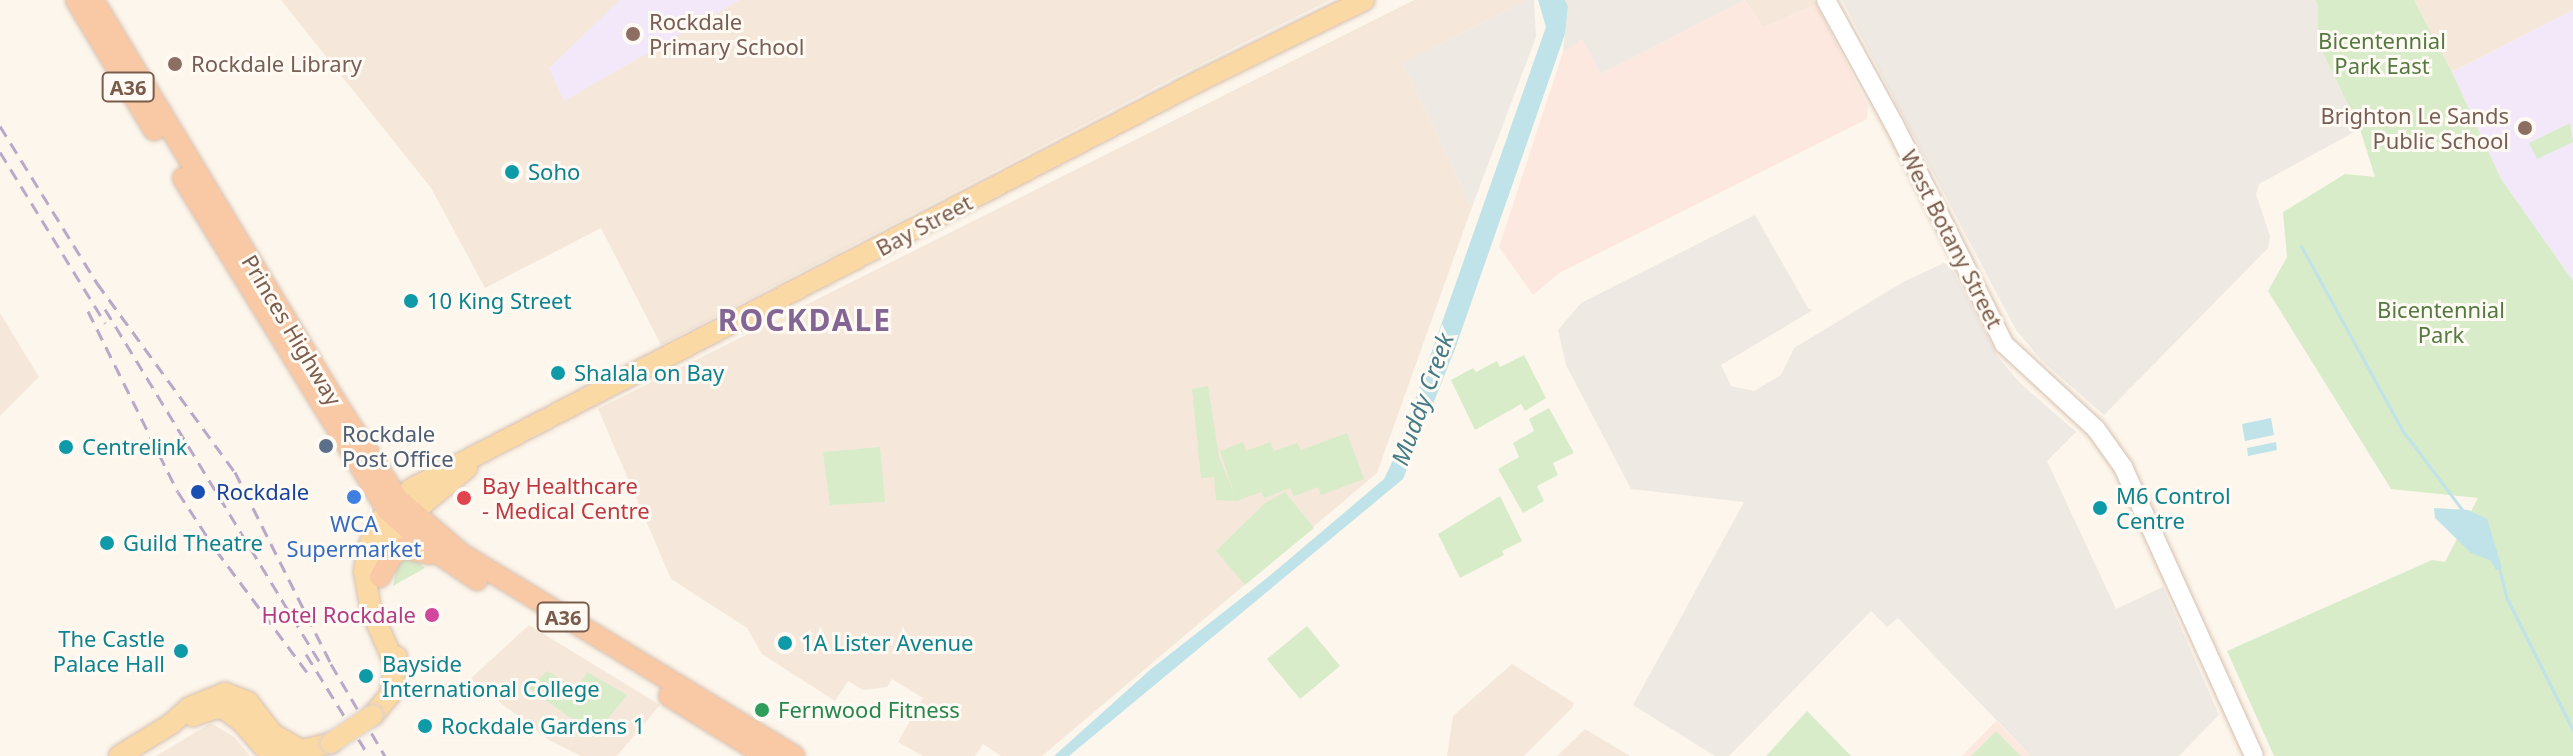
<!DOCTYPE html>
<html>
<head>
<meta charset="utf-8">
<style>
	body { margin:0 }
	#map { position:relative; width:2573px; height:756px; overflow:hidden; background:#fdf6ec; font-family:"Noto Sans",sans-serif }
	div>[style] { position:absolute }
	.residential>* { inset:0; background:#f5e8da }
	.commercial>* { inset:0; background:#fde8e0 }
	.industrial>* { inset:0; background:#efe9e4 }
	.education>* { inset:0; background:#f3e8fa }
	.green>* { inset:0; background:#d8ecc9 }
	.water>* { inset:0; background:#bfe3e8 }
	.stream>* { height:3px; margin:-1.5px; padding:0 1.5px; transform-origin:1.5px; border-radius:1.5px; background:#bfe3e8 }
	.roads { filter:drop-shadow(0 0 2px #d6c0b0) drop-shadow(0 0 2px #d6c0b0) }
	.secondary>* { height:18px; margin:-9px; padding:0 9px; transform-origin:9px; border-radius:9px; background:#fff }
	.primary>* { height:20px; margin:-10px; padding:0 10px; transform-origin:10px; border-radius:10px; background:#fbd9a5 }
	.trunk>* { height:20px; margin:-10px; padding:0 10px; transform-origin:10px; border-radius:10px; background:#f9c8a4 }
	.rail>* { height:3px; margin-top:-1.5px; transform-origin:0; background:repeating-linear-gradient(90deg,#b9a8c9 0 12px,transparent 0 20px) }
	.bridges { filter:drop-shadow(0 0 2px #dad1cd) drop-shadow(0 0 2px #dad1cd) }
	.primary-bridge>* { height:20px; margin:-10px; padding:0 10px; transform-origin:10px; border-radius:10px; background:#fbd9a5 }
	.dots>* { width:22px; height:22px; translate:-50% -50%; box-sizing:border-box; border:4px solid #fffaf3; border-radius:50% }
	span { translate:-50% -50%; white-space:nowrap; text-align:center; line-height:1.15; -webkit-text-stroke:6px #fffaf3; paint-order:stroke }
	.shield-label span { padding:2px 6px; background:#fffaf3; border:2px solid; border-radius:6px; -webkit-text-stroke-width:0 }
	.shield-label { font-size:20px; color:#7a5c4d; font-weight:700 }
	.education-label { font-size:22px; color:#785e54 }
	.left { translate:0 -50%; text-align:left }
	.right { translate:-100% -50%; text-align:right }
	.park-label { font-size:22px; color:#537a41 }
	.culture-label { font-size:22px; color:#0d838f }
	.street-label { font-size:22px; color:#7a5c4d }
	.service-label { font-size:22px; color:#4e5e75 }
	.health-label { font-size:22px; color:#be3a42 }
	.transit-label { font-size:22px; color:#164399 }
	.shop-label { font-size:22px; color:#366cbe }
	.hotel-label { font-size:22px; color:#b23c85 }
	.leisure-label { font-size:22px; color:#27864d }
	.water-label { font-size:24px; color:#437c86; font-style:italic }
	.district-label { font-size:30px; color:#846695; font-weight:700; letter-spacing:2px }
</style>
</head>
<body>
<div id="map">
	<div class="residential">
		<i style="clip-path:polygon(281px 0,1330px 0,1173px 78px,661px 345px,601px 228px,485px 288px,431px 188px)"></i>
		<i style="clip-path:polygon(1414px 0,1526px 0,1403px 64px,1472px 207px,1377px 473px,1042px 756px,1001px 756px,983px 744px,975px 756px,923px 756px,898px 742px,923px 698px,892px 679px,887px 687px,863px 690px,848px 681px,835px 701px,762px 654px,747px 628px,671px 579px,598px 409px)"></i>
		<i style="clip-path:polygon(1745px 0,1813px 0,1816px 4px,1763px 28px)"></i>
		<i style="clip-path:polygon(2414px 0,2573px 0,2573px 10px,2452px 72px)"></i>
		<i style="clip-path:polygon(0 313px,39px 377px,0 416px)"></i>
		<i style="clip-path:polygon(529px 625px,660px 705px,617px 756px,581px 756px,549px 740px,470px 679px)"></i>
		<i style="clip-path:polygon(1512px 664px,1574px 703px,1572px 708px,1524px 756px,1447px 756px,1453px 716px)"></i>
		<i style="clip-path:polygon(211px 723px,234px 737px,250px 756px,156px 756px)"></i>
		<i style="clip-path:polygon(1585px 729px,1630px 756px,1557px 756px)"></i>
	</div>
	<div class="commercial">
		<i style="clip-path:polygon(1745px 0,1763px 28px,1816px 4px,1868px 106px,1867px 119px,1559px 273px,1533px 295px,1499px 247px,1563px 52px,1582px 38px,1601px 74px)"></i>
		<i style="clip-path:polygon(1996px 721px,2031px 756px,1962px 756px)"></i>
	</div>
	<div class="industrial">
		<i style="clip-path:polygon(1526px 0,1534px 0,1536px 37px,1472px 207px,1403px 64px)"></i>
		<i style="clip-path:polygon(1565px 0,1745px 0,1601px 74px,1582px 39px,1563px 52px,1568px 6px)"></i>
		<i style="clip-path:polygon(1842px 0,2315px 0,2318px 6px,2318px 43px,2360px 129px,2259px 184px,2256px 194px,2270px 236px,2268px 248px,2104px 415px,2041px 360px,2016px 330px)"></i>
		<i style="clip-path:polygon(1755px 215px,1808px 308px,1813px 310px,1721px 365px,1731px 386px,1754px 391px,1781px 375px,1794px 348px,1903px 282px,1944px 263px,1950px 265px,1998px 357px,2020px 383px,2076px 432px,2047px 461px,2116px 609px,2163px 587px,2219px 715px,2179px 756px,2031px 756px,1898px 618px,1887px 627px,1871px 611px,1729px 756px,1715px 756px,1633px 705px,1744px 502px,1631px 489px,1566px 365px,1558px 330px,1581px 303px)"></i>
	</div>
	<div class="education">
		<i style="clip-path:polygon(620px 0,740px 0,564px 101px,549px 68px)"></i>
		<i style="clip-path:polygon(2573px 10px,2573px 281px,2501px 179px,2452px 72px)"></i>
	</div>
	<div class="green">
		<i style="clip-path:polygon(2315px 0,2414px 0,2452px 72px,2501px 179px,2573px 281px,2573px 756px,2274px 756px,2227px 651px,2432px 560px,2445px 562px,2478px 498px,2391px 489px,2268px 291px,2287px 257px,2283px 212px,2345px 174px,2375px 177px,2360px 129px,2318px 43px,2318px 6px)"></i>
		<i style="clip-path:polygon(2570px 123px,2573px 142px,2537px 159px,2529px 143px)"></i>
		<i style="clip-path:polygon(1524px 355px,1546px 398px,1525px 411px,1521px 404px,1475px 430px,1451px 380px,1473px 368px,1476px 372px,1497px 361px,1500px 367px)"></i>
		<i style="clip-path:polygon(1208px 386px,1219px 457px,1234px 493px,1220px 451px,1243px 442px,1246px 451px,1270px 442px,1274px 451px,1297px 443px,1301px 450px,1347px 433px,1364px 479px,1321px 495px,1318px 487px,1294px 496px,1290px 488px,1264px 498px,1261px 492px,1237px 501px,1216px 500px,1214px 477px,1201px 478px,1192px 389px)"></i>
		<i style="clip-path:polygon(1549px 408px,1574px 453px,1553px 463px,1558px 475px,1537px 486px,1544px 501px,1523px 513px,1498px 469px,1519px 457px,1513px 443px,1534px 431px,1529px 419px)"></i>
		<i style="clip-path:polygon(880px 447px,885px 502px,830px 505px,823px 452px)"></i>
		<i style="clip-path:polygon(1285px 492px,1314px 528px,1245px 585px,1216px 551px,1265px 503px)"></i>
		<i style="clip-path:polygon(1500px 496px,1522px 541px,1502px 551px,1504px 555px,1460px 578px,1438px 534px)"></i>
		<i style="clip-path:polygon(414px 558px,425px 568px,393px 586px,397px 566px,404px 559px)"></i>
		<i style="clip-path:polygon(1307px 626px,1340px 666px,1300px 699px,1267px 659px)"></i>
		<i style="clip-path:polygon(547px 671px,577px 689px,587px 672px,627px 695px,598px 731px,569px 717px,529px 688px)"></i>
		<i style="clip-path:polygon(1807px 711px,1811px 715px,1851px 756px,1766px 756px)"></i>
		<i style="clip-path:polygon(1996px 731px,2021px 756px,1971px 756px)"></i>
	</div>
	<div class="water">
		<i style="clip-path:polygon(1538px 0,1565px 0,1568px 6px,1565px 34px,1455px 349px,1403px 479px,1069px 756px,1054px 756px,1151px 669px,1267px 578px,1384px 479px,1395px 456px,1546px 27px)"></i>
		<i style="clip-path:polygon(2271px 418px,2274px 435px,2245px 441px,2242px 424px)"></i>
		<i style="clip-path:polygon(2276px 442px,2277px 450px,2248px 456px,2247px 448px)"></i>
		<i style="clip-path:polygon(2434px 508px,2468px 510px,2487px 519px,2502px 568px,2496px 570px,2490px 560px,2471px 553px,2435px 518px)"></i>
	</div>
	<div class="stream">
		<i style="left:2301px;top:246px;width:210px;rotate:61.2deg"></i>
		<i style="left:2402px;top:430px;width:101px;rotate:53deg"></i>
		<i style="left:2499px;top:568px;width:32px;rotate:76deg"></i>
		<i style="left:2507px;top:599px;width:147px;rotate:63.3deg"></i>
	</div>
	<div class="roads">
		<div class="secondary">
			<i style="left:1826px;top:0;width:141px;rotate:61.3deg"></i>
			<i style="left:1894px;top:124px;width:246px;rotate:63.4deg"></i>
			<i style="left:2004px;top:344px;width:125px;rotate:42.7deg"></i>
			<i style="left:2096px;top:429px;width:47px;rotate:54.6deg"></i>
			<i style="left:2123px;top:467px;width:317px;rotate:65.6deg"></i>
		</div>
		<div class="primary">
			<i style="left:381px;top:572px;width:24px;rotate:-78deg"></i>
			<i style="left:386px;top:549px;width:30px;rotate:-62deg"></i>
			<i style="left:400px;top:523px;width:87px;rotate:-39.4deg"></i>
			<i style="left:397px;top:669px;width:64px;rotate:-113.8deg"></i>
			<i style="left:371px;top:610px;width:39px;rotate:-100deg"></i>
			<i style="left:364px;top:572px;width:24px;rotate:-81deg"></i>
			<i style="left:368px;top:548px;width:30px;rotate:-67deg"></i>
			<i style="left:380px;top:520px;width:44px;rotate:-45deg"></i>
			<i style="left:411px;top:489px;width:887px;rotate:-27.37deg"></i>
			<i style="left:1199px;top:81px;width:184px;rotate:-26.1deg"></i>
			<i style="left:373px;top:715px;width:26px;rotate:-50deg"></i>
			<i style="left:390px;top:695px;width:39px;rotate:-80deg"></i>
			<i style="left:193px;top:716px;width:24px;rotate:-19deg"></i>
			<i style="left:216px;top:708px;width:10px;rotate:11deg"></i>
			<i style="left:226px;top:710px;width:20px;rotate:37deg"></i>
			<i style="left:242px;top:722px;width:32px;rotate:49deg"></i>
			<i style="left:263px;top:746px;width:24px;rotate:19deg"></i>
			<i style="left:286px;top:754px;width:46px;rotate:-13.7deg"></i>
			<i style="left:119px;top:756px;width:61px;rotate:-31.6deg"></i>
			<i style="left:171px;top:724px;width:25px;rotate:-42deg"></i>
			<i style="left:190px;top:707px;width:38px;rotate:-22deg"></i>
			<i style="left:225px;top:693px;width:25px;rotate:21deg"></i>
			<i style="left:248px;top:702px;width:41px;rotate:52deg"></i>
			<i style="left:273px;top:734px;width:32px;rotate:30deg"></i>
		</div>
		<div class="trunk">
			<i style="left:76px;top:0;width:152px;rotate:59deg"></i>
			<i style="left:93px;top:0;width:468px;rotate:58.9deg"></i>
			<i style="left:335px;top:401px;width:117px;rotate:57.3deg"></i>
			<i style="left:398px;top:499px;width:84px;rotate:40.7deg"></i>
			<i style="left:462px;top:554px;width:389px;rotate:31.3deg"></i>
			<i style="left:183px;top:178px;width:390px;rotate:58.4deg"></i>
			<i style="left:387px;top:510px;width:57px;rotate:41.5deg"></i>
			<i style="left:430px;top:548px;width:57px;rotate:34.2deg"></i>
			<i style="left:380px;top:577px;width:24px;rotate:-60deg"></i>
			<i style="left:392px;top:556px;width:14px;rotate:-36deg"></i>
			<i style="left:403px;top:548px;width:27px;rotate:13deg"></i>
			<i style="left:669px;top:696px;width:114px;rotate:31.7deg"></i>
		</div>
	</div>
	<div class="rail">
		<i style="left:0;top:126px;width:185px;rotate:58.3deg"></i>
		<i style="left:97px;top:283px;width:234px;rotate:53.9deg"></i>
		<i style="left:235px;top:472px;width:215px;rotate:63.4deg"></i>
		<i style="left:331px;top:664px;width:107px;rotate:59.6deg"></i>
		<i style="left:0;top:152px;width:201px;rotate:58.4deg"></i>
		<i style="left:105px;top:309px;width:412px;rotate:58.7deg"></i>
		<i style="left:88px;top:311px;width:202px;rotate:63.6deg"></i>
		<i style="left:178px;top:492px;width:69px;rotate:56.8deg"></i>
		<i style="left:216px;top:550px;width:152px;rotate:53.3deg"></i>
		<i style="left:306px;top:654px;width:120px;rotate:58.3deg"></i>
	</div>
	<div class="bridges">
		<div class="primary-bridge">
			<i style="left:331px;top:743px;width:50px;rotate:-33.7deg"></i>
		</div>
	</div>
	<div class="dots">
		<i style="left:633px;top:34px;background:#8d6e63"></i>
		<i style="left:175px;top:64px;background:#8d6e63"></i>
		<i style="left:2525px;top:128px;background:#8d6e63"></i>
		<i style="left:512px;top:172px;background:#0f9aa8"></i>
		<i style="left:411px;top:301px;background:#0f9aa8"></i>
		<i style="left:558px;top:373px;background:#0f9aa8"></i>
		<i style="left:326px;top:446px;background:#5c6f8a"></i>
		<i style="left:66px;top:447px;background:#0f9aa8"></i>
		<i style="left:198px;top:492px;background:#1a4fb4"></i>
		<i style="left:354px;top:497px;background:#3f7fe0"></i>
		<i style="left:464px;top:498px;background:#e0444e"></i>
		<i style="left:2100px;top:508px;background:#0f9aa8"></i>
		<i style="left:107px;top:543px;background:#0f9aa8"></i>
		<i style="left:432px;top:615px;background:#d1479c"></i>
		<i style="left:785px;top:643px;background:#0f9aa8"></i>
		<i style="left:181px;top:651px;background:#0f9aa8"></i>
		<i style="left:366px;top:676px;background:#0f9aa8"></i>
		<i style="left:762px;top:710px;background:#2e9e5b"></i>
		<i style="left:425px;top:726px;background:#0f9aa8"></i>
	</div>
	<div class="shield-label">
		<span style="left:128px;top:87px">A36</span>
		<span style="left:563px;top:617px">A36</span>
	</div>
	<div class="education-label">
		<span class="left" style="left:649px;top:34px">Rockdale<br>Primary School</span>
		<span class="left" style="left:191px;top:64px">Rockdale Library</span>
		<span class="right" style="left:2509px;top:128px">Brighton Le Sands<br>Public School</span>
	</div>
	<div class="park-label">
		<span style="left:2382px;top:53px">Bicentennial<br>Park East</span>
		<span style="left:2441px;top:322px">Bicentennial<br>Park</span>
	</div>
	<div class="culture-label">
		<span class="left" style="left:528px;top:172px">Soho</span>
		<span class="left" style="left:427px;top:301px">10 King Street</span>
		<span class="left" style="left:574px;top:373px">Shalala on Bay</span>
		<span class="left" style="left:82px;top:447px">Centrelink</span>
		<span class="left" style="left:2116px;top:508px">M6 Control<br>Centre</span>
		<span class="left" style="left:123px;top:543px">Guild Theatre</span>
		<span class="right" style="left:165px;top:651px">The Castle<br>Palace Hall</span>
		<span class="left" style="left:801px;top:643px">1A Lister Avenue</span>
		<span class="left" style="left:382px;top:676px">Bayside<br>International College</span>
		<span class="left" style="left:441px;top:726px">Rockdale Gardens 1</span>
	</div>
	<div class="street-label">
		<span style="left:924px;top:225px;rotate:-28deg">Bay Street</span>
		<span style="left:1952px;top:239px;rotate:63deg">West Botany Street</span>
		<span style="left:292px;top:330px;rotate:59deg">Princes Highway</span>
	</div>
	<div class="service-label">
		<span class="left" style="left:342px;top:446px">Rockdale<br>Post Office</span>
	</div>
	<div class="health-label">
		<span class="left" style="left:482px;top:498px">Bay Healthcare<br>- Medical Centre</span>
	</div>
	<div class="transit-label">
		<span class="left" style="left:216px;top:492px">Rockdale</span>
	</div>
	<div class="shop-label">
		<span style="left:354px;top:536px">WCA<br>Supermarket</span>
	</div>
	<div class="hotel-label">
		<span class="right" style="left:416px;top:615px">Hotel Rockdale</span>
	</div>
	<div class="leisure-label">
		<span class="left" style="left:778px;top:710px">Fernwood Fitness</span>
	</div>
	<div class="water-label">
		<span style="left:1422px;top:399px;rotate:-70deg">Muddy Creek</span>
	</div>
	<div class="district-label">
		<span style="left:805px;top:320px">ROCKDALE</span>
	</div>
</div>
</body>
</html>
